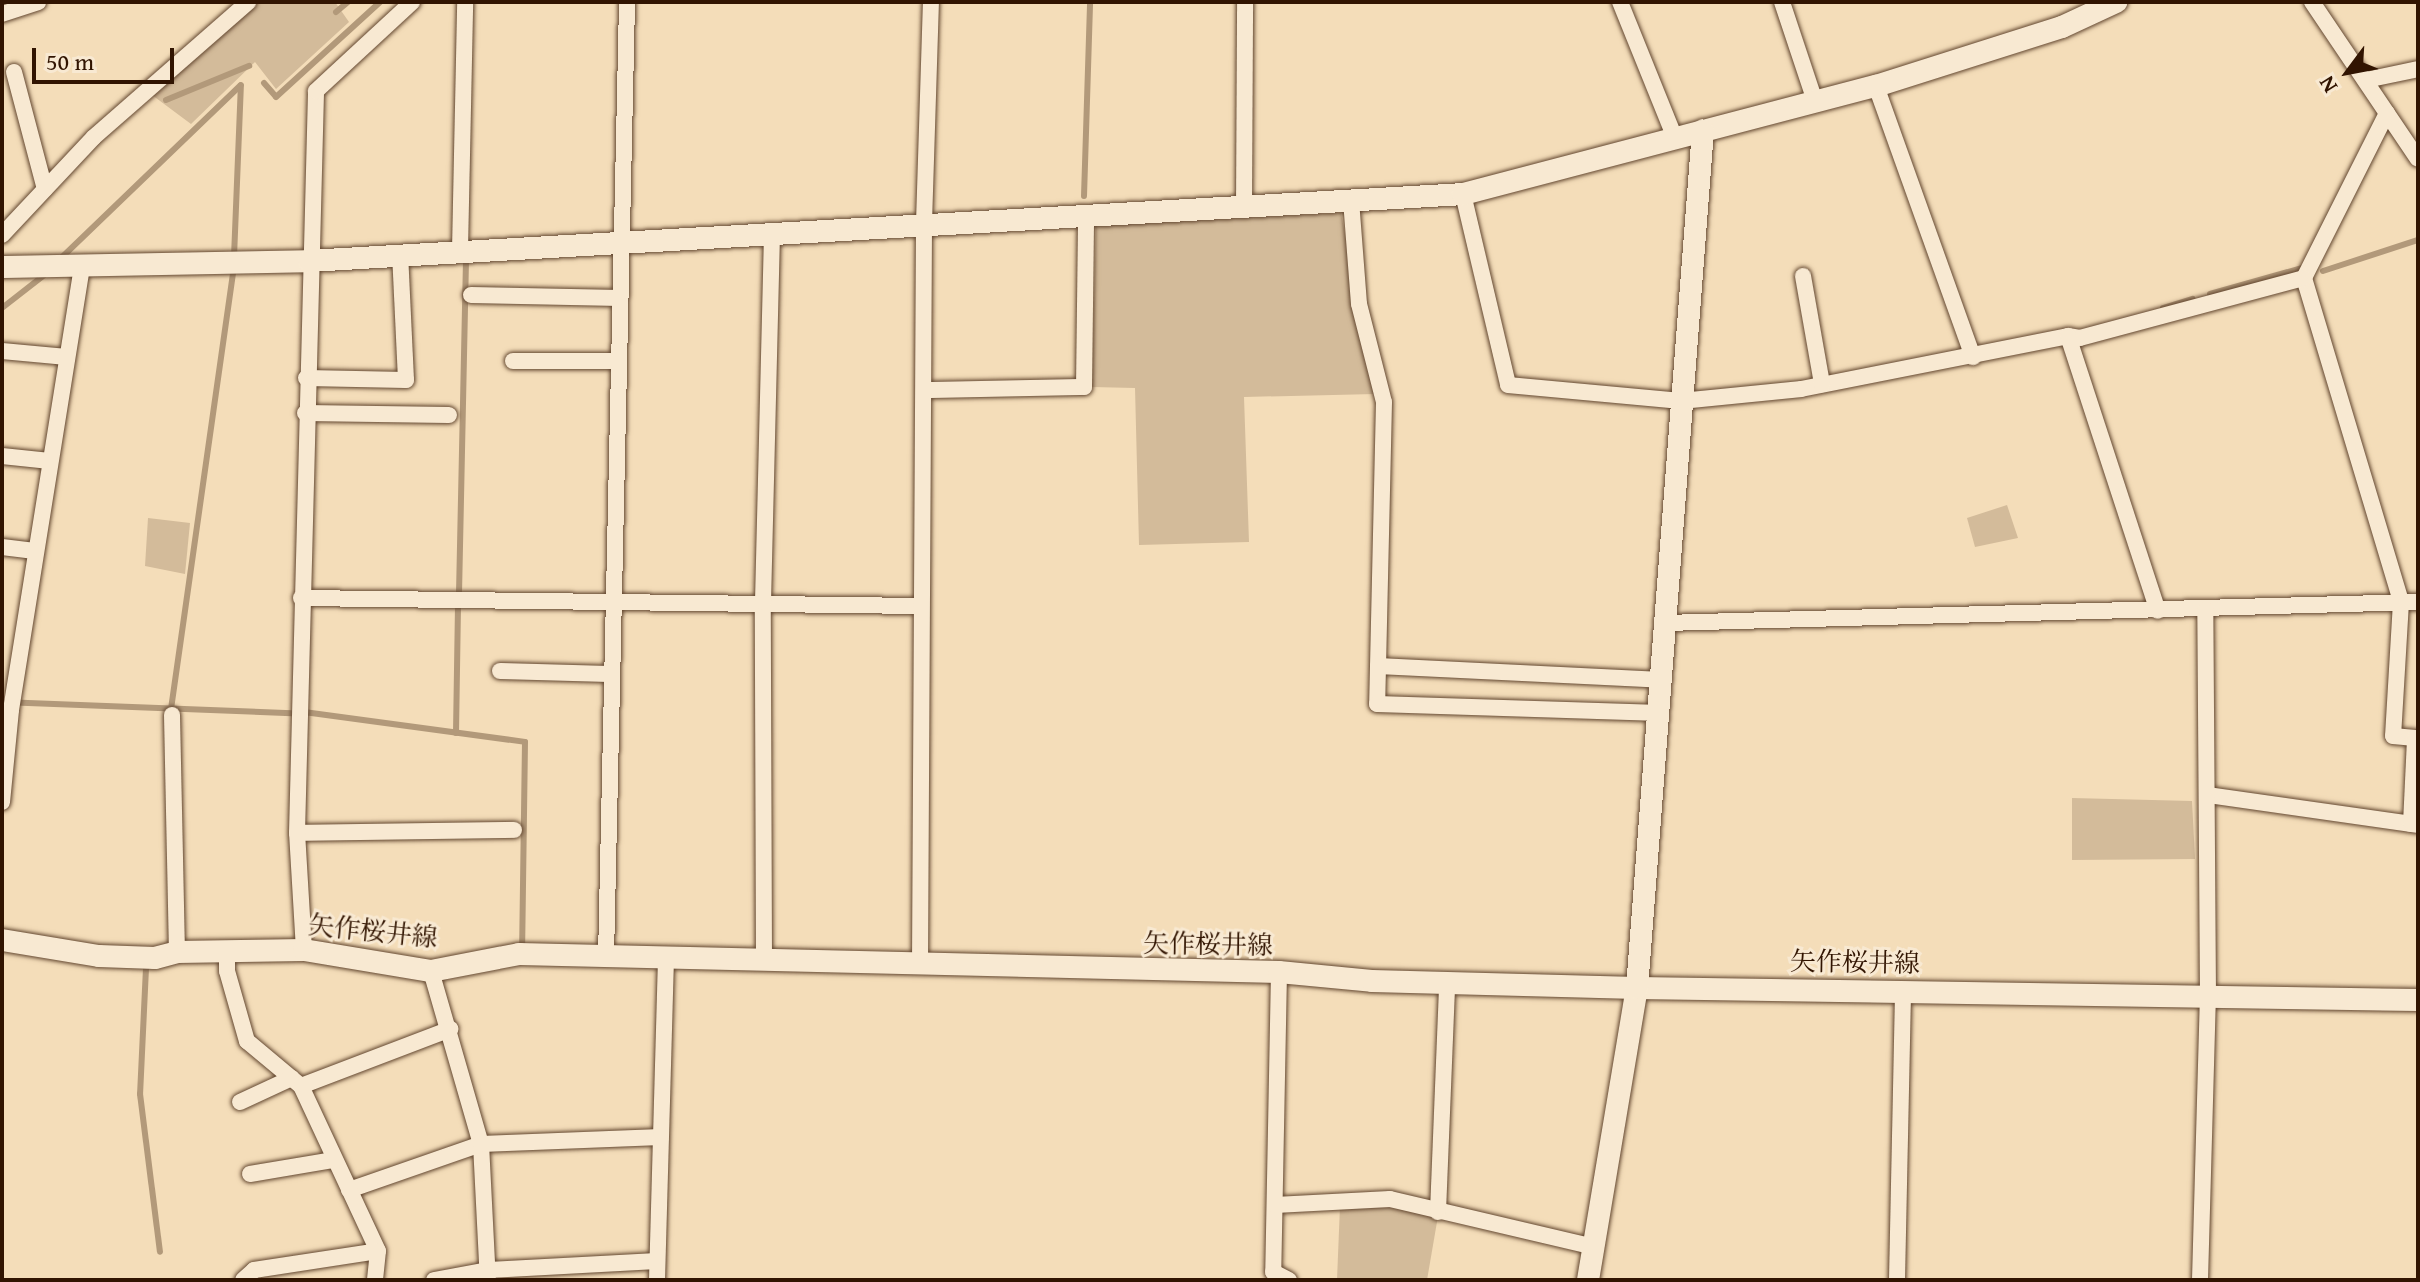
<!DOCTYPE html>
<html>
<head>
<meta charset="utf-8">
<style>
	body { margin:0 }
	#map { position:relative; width:2420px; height:1282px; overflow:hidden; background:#f4ddb9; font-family:"Gentium Book Plus","Noto Serif JP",serif }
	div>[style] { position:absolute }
	.green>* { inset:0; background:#d3bb9a }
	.stream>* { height:6px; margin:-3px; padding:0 3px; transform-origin:3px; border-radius:3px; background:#b2997a }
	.roads { filter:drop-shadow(0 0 2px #62462f) drop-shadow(0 0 2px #62462f) }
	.minor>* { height:16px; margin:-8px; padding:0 8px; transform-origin:8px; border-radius:8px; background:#f8e9d2 }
	.tertiary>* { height:22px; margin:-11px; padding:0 11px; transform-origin:11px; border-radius:11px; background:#f8e9d2 }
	span { translate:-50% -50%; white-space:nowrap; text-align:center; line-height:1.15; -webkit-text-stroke:6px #f8e9d2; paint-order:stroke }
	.street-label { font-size:26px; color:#311401 }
	.frame { position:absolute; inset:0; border:4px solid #311401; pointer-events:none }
	.north { position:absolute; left:2308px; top:32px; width:80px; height:80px; -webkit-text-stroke:6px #f8e9d2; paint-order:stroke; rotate:238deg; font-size:22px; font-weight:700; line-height:32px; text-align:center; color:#311401 }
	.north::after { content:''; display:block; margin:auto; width:28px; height:36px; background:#311401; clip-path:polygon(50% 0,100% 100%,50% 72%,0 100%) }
	.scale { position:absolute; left:32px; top:48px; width:142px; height:36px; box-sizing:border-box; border:4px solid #311401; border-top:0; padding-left:10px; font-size:24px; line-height:28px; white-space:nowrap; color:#311401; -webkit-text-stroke:6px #f8e9d2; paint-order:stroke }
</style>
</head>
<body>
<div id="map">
	<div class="green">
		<i style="clip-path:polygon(255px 2px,335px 2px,349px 22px,276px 89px,255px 62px,191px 124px,152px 95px)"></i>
		<i style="clip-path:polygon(1341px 213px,1375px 394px,1244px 397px,1249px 542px,1139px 545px,1135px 388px,1092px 387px,1096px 225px)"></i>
		<i style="clip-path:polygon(2007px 505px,2018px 538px,1975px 547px,1967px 518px)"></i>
		<i style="clip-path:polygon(148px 518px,190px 523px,185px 574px,145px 566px)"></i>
		<i style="clip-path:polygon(2072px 798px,2192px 801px,2195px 859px,2072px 860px)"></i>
		<i style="clip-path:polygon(1340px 1206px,1397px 1208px,1438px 1216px,1427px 1280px,1337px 1280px)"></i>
	</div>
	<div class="stream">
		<i style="left:336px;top:12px;width:16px;rotate:-40deg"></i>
		<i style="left:264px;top:83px;width:18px;rotate:49deg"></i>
		<i style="left:276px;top:97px;width:141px;rotate:-42.4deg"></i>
		<i style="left:166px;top:100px;width:90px;rotate:-22.3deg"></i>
		<i style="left:1084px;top:196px;width:194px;rotate:-88.2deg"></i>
		<i style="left:234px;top:257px;width:172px;rotate:-87.7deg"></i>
		<i style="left:59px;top:260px;width:252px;rotate:-43.9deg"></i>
		<i style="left:2323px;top:271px;width:100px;rotate:-18.1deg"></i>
		<i style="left:2210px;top:294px;width:96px;rotate:-15.8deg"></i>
		<i style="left:2px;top:308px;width:57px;rotate:-37.9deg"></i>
		<i style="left:2163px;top:308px;width:31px;rotate:-17deg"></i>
		<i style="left:459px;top:594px;width:336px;rotate:-88.8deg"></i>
		<i style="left:2px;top:702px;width:290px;rotate:2.2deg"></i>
		<i style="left:171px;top:709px;width:444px;rotate:-81.9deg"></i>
		<i style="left:304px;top:712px;width:223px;rotate:7.7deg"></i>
		<i style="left:525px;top:742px;width:203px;rotate:90.8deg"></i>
		<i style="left:456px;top:733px;width:129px;rotate:-89.1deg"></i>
		<i style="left:146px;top:968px;width:126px;rotate:92.7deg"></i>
		<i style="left:140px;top:1094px;width:159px;rotate:82.8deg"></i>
	</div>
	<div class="roads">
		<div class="minor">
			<i style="left:1620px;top:2px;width:147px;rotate:68deg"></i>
			<i style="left:1782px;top:2px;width:104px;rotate:71.6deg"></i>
			<i style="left:2312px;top:2px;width:189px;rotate:56deg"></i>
			<i style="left:2px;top:14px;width:38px;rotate:-18deg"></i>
			<i style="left:14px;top:72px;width:121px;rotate:75.2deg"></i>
			<i style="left:2366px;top:80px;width:53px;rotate:-11.9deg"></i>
			<i style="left:1876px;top:86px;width:288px;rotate:70.3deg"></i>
			<i style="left:2387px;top:113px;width:185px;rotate:116.7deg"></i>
			<i style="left:2304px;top:278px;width:338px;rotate:73.3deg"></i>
			<i style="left:2401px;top:602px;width:134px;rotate:93.4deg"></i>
			<i style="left:2393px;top:736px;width:25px;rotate:5deg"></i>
			<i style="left:1463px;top:194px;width:196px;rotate:76.7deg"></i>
			<i style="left:1508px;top:385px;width:174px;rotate:5.3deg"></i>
			<i style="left:1681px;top:401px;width:121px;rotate:-5.7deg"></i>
			<i style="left:1801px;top:389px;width:272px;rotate:-11.2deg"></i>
			<i style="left:2068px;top:336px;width:12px;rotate:9deg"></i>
			<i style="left:2080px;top:338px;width:232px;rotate:-15deg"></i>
			<i style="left:1351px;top:200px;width:104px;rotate:85.6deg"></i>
			<i style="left:1359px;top:304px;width:101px;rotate:75.7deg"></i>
			<i style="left:1384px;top:402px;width:302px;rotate:91.3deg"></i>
			<i style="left:1377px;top:704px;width:284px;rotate:1.8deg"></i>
			<i style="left:1244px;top:209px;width:207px;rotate:-89.7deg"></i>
			<i style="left:2px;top:235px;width:134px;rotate:-46.8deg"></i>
			<i style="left:94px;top:137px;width:205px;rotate:-41.2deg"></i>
			<i style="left:460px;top:250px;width:248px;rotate:-88.8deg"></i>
			<i style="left:1803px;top:276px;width:110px;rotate:80deg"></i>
			<i style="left:471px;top:295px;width:149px;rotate:1.2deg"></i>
			<i style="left:2068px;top:336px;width:289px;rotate:71.9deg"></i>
			<i style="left:2px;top:351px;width:65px;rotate:5.3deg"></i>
			<i style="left:513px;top:361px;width:106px"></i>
			<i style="left:306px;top:378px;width:100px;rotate:1.1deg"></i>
			<i style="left:406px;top:380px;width:126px;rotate:-92.7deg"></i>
			<i style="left:927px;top:390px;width:157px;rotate:-1.1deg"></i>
			<i style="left:1084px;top:387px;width:171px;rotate:-89.3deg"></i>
			<i style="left:305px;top:413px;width:144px;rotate:0.8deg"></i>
			<i style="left:2px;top:456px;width:48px;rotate:5.9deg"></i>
			<i style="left:2px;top:547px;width:33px;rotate:7deg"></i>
			<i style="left:301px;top:598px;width:620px;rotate:0.74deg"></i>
			<i style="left:1665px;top:623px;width:753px;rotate:-1.6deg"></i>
			<i style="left:1378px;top:666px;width:284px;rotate:2.8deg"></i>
			<i style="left:500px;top:671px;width:110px;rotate:1.6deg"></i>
			<i style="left:172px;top:715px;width:237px;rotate:88.8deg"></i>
			<i style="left:2208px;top:795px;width:212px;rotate:8.1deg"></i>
			<i style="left:2px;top:802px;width:92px;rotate:-84.4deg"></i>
			<i style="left:11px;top:710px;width:447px;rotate:-80.9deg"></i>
			<i style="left:2411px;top:824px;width:86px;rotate:-87.3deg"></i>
			<i style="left:297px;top:833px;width:217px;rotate:-0.8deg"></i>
			<i style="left:304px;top:950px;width:117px;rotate:-93.4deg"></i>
			<i style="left:297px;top:833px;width:742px;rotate:-88.53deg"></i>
			<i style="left:316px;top:91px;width:131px;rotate:-42.8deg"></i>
			<i style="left:227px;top:952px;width:19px;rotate:90deg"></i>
			<i style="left:227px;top:971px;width:73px;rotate:74.1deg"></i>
			<i style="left:247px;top:1041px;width:70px;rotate:39.8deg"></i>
			<i style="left:606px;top:958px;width:956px;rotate:-88.74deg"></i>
			<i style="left:764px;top:959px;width:357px;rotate:-90.2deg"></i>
			<i style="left:763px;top:602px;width:371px;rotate:-88.6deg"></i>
			<i style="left:920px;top:965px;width:742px;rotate:-89.69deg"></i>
			<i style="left:924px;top:223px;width:221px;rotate:-88.2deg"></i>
			<i style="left:431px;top:971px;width:180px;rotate:73.9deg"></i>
			<i style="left:481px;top:1144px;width:136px;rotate:87.1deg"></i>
			<i style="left:1279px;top:972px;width:300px;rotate:91.1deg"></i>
			<i style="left:1273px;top:1272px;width:18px;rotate:27deg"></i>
			<i style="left:240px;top:1102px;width:57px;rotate:-24.8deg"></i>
			<i style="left:250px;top:1174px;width:85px;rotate:-9.5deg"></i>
			<i style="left:349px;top:1190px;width:140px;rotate:-19.2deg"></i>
			<i style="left:481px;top:1144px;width:180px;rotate:-2.2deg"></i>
			<i style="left:1275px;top:1205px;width:115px;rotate:-3deg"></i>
			<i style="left:1390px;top:1199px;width:210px;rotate:13.2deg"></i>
			<i style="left:1438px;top:1212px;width:229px;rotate:-87.7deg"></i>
			<i style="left:378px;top:1251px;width:182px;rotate:-115deg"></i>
			<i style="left:301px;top:1086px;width:160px;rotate:-20.9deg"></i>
			<i style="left:243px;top:1280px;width:15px;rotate:-42deg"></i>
			<i style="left:254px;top:1270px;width:125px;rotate:-8.7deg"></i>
			<i style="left:378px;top:1251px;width:29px;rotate:96deg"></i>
			<i style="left:434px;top:1280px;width:56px;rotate:-10.3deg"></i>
			<i style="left:489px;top:1270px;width:168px;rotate:-3.1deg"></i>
			<i style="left:657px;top:1280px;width:319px;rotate:-88.4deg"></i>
			<i style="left:1897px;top:1280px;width:290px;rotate:-88.8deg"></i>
			<i style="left:2200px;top:1280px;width:284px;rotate:-88.4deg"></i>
			<i style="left:2208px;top:996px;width:386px;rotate:-90.4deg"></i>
		</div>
		<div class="tertiary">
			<i style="left:2px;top:267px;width:307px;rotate:-1.1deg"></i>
			<i style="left:309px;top:261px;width:1156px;rotate:-3.32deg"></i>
			<i style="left:1463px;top:194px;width:427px;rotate:-14.7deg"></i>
			<i style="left:1876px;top:86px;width:195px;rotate:-17.6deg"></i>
			<i style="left:2062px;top:27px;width:60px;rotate:-24.8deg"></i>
			<i style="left:2px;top:940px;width:98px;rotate:9.4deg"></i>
			<i style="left:99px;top:956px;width:56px;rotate:2deg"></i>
			<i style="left:155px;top:958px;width:23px;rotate:-15deg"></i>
			<i style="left:177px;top:952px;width:127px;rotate:-0.9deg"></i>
			<i style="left:304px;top:950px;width:129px;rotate:9.4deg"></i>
			<i style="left:431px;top:971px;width:90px;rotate:-10.9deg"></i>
			<i style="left:519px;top:954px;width:760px;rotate:1.36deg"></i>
			<i style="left:1279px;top:972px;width:93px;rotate:5.5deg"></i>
			<i style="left:1372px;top:981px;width:265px;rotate:1.5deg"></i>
			<i style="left:1637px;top:988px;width:781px;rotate:0.88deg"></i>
			<i style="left:1588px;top:1280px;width:296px;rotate:-80.5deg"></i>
			<i style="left:1637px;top:988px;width:860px;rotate:-85.6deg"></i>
		</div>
	</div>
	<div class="street-label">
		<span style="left:373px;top:931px;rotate:6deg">矢作桜井線</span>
		<span style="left:1208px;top:944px;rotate:1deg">矢作桜井線</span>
		<span style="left:1855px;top:962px;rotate:1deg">矢作桜井線</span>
	</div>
	<div class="frame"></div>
	<div class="north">N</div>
	<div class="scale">50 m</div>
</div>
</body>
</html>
